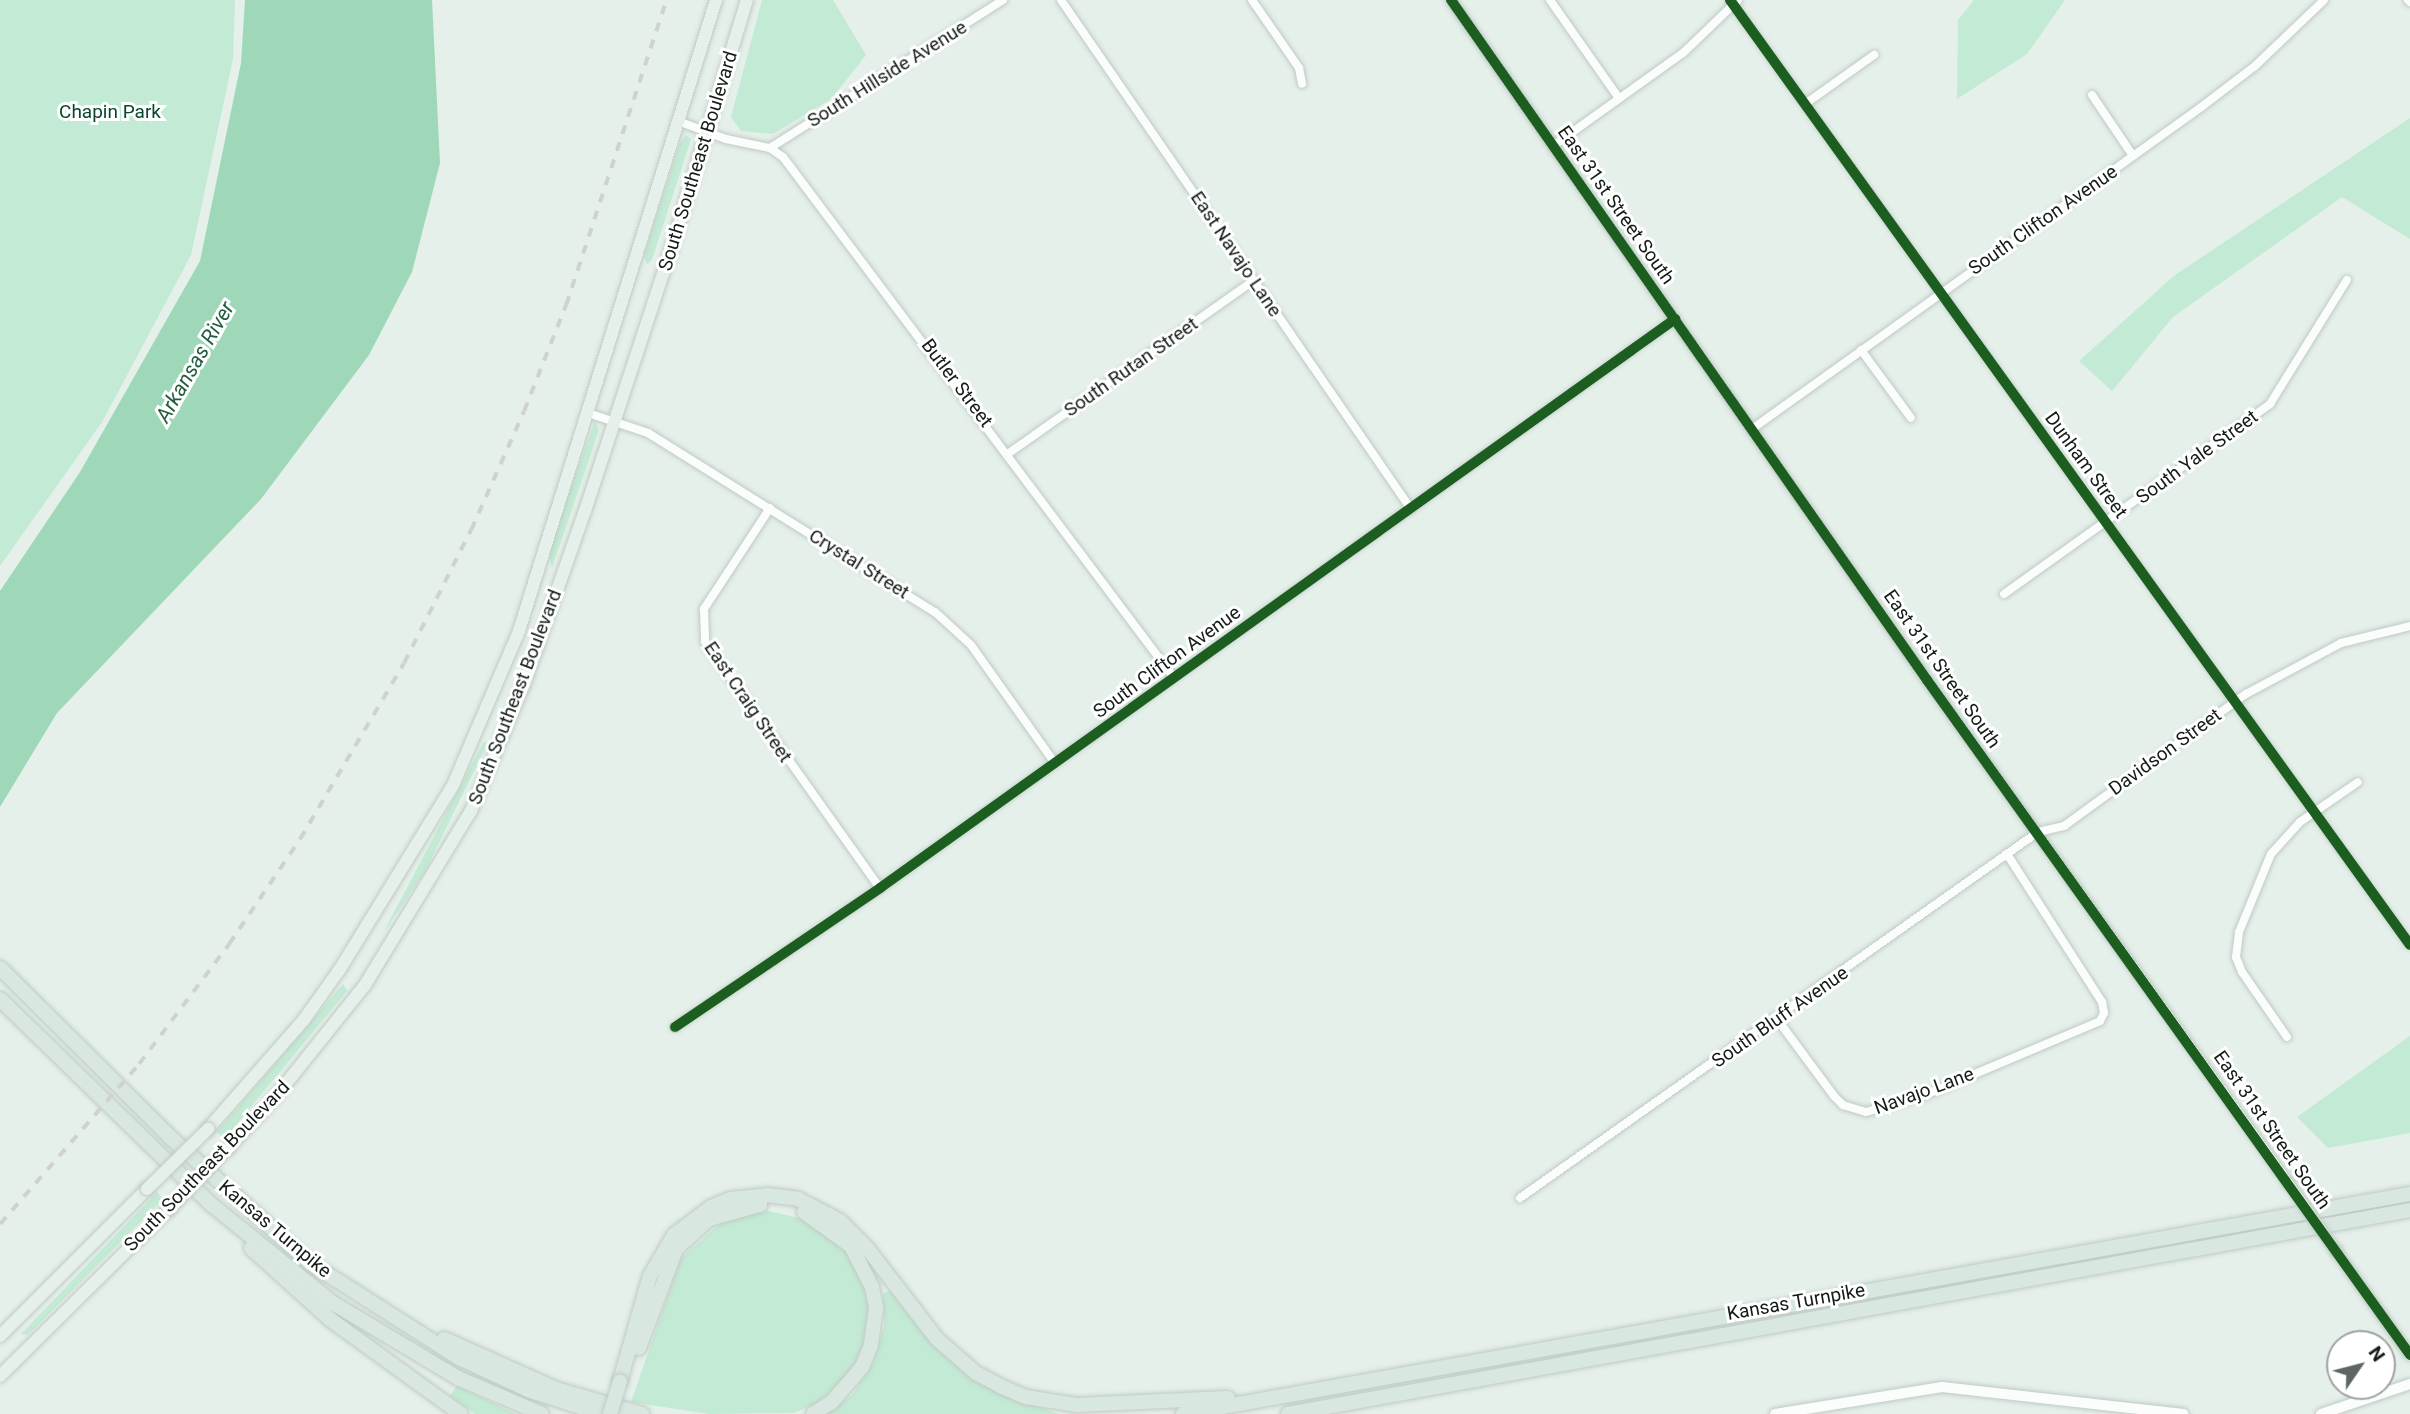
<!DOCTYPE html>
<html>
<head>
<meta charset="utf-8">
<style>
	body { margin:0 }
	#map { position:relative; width:2410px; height:1414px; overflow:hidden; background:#e4f0e9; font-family:Roboto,sans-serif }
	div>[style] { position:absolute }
	.green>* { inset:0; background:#c3ead4 }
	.water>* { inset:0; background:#9fd8b8 }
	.roads { filter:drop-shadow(0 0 2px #c0cac4) drop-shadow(0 0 2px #c0cac4) }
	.minor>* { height:8px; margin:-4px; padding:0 4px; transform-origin:4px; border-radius:4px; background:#fbfdfc }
	.tertiary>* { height:10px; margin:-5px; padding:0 5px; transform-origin:5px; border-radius:5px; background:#fbfdfc }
	.primary>* { height:12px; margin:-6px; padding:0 6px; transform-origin:6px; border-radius:6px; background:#e6f0eb }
	.motorway>* { height:14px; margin:-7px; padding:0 7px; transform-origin:7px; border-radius:7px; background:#d8e8e0 }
	.rail>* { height:3.5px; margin-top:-1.75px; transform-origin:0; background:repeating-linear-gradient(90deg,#cfd2d0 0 9px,transparent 0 18px) }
	.bridges { filter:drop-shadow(0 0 2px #c0cac4) drop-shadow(0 0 2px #c0cac4) }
	.tertiary-bridge>* { height:10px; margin:-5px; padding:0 5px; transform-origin:5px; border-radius:5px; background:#fbfdfc }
	.primary-bridge>* { height:12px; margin:-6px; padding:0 6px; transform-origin:6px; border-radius:6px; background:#e6f0eb }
	.motorway-bridge>* { height:14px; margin:-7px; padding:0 7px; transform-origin:7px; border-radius:7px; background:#d8e8e0 }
	.cycleway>* { height:10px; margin:-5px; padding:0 5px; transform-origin:5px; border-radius:5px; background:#1b5e20 }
	span { translate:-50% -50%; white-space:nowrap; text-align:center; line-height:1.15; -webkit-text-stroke:6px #fff; paint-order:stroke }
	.street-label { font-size:19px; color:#141c17 }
	.park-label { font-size:19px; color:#08472c }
	.water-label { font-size:21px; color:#255d41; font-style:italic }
	.north { position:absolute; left:2326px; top:1330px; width:70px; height:70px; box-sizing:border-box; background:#fff; border:2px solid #a1a4a2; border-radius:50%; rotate:55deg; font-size:19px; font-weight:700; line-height:28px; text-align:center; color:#141c17 }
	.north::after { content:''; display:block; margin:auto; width:24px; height:32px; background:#5d6660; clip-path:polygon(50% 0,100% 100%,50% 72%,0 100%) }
</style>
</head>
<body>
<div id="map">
	<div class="green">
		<i style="clip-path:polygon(0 0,235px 0,233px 59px,191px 255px,102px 422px,0 566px)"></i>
		<i style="clip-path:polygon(762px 0,833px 0,866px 55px,832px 98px,773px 134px,741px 131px,731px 117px)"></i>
		<i style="clip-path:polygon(1974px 0,2065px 0,2027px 54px,1957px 99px,1958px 20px)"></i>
		<i style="clip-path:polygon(2410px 118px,2410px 239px,2342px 197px,2173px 317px,2112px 391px,2079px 361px,2175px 275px)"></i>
		<i style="clip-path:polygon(686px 135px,691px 139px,652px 260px,647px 264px,644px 257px,655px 220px,680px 143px)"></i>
		<i style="clip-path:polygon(595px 421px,599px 429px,592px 451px,552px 568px,549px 555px,559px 520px)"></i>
		<i style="clip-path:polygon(489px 741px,425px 871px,382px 935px,483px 743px)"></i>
		<i style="clip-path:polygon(343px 984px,347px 991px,224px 1139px,217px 1132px)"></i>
		<i style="clip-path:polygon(2410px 1036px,2410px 1133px,2328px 1148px,2297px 1117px)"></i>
		<i style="clip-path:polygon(157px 1192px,163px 1199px,28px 1335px,21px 1334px)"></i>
		<i style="clip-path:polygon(764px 1210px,808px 1220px,843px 1246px,863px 1277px,871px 1314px,862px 1351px,848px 1376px,817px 1403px,794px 1413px,709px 1414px,631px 1402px,681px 1258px,724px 1220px)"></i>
		<i style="clip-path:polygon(890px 1291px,918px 1327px,964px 1372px,1019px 1400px,1059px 1414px,826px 1414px,852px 1395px,874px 1361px,884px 1325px,883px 1293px)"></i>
		<i style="clip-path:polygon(457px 1386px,516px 1414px,475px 1414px,450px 1396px)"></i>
	</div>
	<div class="water">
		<i style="clip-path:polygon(245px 0,432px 0,440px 163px,412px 272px,369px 355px,261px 499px,57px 713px,0 807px,0 591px,80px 472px,200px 261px,241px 63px)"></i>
	</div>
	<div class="roads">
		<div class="minor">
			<i style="left:1061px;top:0;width:618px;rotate:55.49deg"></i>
			<i style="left:1252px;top:0;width:83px;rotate:55.3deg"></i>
			<i style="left:1299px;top:68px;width:16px;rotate:79deg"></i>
			<i style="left:1550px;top:0;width:120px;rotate:54.9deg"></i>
			<i style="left:1730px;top:0;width:1164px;rotate:54.26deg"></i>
			<i style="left:2408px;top:0;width:3px;rotate:45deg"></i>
			<i style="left:2092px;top:95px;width:73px;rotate:56.1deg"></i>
			<i style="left:1805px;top:104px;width:85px;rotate:-35.4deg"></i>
			<i style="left:678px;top:121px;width:51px;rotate:20.6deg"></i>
			<i style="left:726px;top:139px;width:45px;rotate:11.6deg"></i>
			<i style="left:770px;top:148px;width:16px;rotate:35deg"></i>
			<i style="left:783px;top:157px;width:651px;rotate:53.11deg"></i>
			<i style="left:1553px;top:146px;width:160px;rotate:-35.6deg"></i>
			<i style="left:1683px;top:53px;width:76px;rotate:-43.9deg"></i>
			<i style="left:770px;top:148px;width:276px;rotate:-32.4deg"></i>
			<i style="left:1861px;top:350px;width:84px;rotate:53.7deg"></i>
			<i style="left:588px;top:413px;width:63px;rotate:18.4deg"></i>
			<i style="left:648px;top:433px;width:338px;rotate:32deg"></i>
			<i style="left:935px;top:612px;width:49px;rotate:42.5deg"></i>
			<i style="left:971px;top:645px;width:145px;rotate:54.6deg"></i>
			<i style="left:1752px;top:429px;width:551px;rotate:-35.62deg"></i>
			<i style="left:2200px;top:108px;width:69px;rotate:-37.4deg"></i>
			<i style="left:2255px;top:66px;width:95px;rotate:-43.7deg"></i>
			<i style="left:1009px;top:453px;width:299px;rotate:-35.2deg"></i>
			<i style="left:770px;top:508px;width:121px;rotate:123.2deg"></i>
			<i style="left:704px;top:609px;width:33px;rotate:88deg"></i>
			<i style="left:705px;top:642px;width:302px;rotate:54.6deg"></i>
			<i style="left:2004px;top:594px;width:327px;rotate:-35.5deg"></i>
			<i style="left:2270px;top:404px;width:146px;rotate:-58.2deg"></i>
			<i style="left:1777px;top:1019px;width:96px;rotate:53.5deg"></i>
			<i style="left:1834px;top:1096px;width:13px;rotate:45deg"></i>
			<i style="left:1843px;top:1105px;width:24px;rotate:17deg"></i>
			<i style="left:1866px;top:1112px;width:61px;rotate:-16.1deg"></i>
			<i style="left:1925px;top:1095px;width:190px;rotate:-22.9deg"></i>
			<i style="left:2100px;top:1021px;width:9px;rotate:-63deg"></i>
			<i style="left:2104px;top:1013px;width:11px;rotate:-100deg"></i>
			<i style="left:2102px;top:1002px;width:176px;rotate:-122.7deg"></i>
			<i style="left:675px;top:1027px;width:248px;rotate:-34.1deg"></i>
			<i style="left:880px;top:888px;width:978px;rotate:-35.59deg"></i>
			<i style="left:2287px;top:1037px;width:79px;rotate:-124.7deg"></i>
			<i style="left:2242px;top:972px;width:16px;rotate:-112deg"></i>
			<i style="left:2236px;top:957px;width:25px;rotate:-83deg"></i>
			<i style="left:2239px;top:932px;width:84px;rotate:-67.7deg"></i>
			<i style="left:2271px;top:854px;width:43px;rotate:-47.8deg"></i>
			<i style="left:2300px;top:822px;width:70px;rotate:-34.6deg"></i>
			<i style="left:1520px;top:1198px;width:634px;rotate:-35.24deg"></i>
			<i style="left:2038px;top:832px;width:27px;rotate:-13deg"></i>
			<i style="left:2064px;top:826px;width:225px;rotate:-36deg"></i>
			<i style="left:2246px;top:694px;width:108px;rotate:-28.2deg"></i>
			<i style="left:2341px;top:643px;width:71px;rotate:-13.8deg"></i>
		</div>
		<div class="tertiary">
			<i style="left:1451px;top:0;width:830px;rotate:55.01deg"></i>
			<i style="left:1927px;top:680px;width:619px;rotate:54.33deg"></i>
			<i style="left:2336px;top:1251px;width:128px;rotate:54.6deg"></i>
			<i style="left:1775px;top:1414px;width:169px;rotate:-9.2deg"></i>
			<i style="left:1942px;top:1387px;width:243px;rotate:6.4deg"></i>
			<i style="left:2321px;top:1414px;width:94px;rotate:-18.6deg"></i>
		</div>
		<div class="primary">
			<i style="left:208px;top:1129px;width:144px;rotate:-48.7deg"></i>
			<i style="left:303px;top:1021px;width:64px;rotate:-54.6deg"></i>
			<i style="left:340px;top:969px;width:216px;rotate:-58.4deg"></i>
			<i style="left:453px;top:785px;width:168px;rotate:-66.8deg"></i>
			<i style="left:519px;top:631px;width:661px;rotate:-72.66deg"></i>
			<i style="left:228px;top:1148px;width:71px;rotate:-47.3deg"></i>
			<i style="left:276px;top:1096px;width:142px;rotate:-51.3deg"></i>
			<i style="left:365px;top:985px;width:204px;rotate:-58.7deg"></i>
			<i style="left:471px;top:811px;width:140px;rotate:-67.3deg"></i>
			<i style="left:525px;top:682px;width:181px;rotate:-70.7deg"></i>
			<i style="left:585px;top:511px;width:272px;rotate:-71.8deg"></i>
			<i style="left:670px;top:253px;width:264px;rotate:-73.1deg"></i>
			<i style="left:0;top:1336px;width:208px;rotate:-45deg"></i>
			<i style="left:0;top:1376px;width:238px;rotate:-44.7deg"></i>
		</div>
		<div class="motorway">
			<i style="left:0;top:968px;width:240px;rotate:44.8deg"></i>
			<i style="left:170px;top:1137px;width:188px;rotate:42deg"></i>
			<i style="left:310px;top:1263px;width:177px;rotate:32.5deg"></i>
			<i style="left:459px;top:1358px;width:76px;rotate:24.9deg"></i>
			<i style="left:528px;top:1390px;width:78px;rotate:18deg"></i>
			<i style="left:0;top:999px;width:296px;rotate:44.2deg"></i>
			<i style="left:212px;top:1205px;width:156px;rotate:39deg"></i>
			<i style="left:333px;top:1303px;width:146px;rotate:31deg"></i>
			<i style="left:458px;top:1378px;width:91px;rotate:23.2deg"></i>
			<i style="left:804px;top:1212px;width:58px;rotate:35.9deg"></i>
			<i style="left:851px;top:1246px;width:46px;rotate:62.9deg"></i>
			<i style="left:872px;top:1287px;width:21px;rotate:79deg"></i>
			<i style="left:876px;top:1308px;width:37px;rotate:98deg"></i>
			<i style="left:871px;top:1345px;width:24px;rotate:112deg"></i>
			<i style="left:862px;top:1367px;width:46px;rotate:130.6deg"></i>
			<i style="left:832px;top:1402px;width:22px;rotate:148deg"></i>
			<i style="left:251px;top:1248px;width:108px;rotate:42deg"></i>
			<i style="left:331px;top:1320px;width:160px;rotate:35.9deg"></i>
			<i style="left:444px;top:1339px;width:123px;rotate:24.1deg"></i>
			<i style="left:556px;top:1389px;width:90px;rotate:16.2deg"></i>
			<i style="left:639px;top:1348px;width:106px;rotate:-69.5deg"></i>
			<i style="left:676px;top:1249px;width:45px;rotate:-42.3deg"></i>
			<i style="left:709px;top:1219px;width:53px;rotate:-15.4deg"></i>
			<i style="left:620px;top:1381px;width:109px;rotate:-74.1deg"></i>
			<i style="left:650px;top:1276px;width:48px;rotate:-59.7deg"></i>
			<i style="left:674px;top:1235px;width:46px;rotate:-37.1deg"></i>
			<i style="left:711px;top:1207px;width:22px;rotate:-22deg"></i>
			<i style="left:731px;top:1199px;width:36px;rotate:-6deg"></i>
			<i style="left:767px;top:1195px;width:31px;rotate:7deg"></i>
			<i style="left:798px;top:1199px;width:47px;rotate:27.6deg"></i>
			<i style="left:840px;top:1221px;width:38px;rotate:45deg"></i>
			<i style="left:867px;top:1248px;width:115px;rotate:52.4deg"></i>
			<i style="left:937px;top:1339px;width:52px;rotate:41.1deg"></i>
			<i style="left:976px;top:1373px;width:27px;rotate:28deg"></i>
			<i style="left:1000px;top:1386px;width:28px;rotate:23deg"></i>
			<i style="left:1026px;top:1397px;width:52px;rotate:8.9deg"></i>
			<i style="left:1077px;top:1405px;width:151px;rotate:-2.7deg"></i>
			<i style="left:1183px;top:1414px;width:1247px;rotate:-10.17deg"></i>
			<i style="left:1288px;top:1414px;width:1140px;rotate:-10.3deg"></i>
		</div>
	</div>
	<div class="rail">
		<i style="left:0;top:1224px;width:212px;rotate:-49deg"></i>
		<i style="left:139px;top:1064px;width:150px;rotate:-53.1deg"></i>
		<i style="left:229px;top:944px;width:127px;rotate:-55.9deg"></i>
		<i style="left:300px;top:839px;width:204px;rotate:-59.4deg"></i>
		<i style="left:404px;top:663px;width:149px;rotate:-63.3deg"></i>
		<i style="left:471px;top:530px;width:130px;rotate:-66deg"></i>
		<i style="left:524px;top:411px;width:114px;rotate:-68.4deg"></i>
		<i style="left:566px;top:305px;width:321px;rotate:-71.8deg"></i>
	</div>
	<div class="bridges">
		<div class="tertiary-bridge">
			<i style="left:2288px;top:1183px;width:83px;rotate:54.8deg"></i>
		</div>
		<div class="primary-bridge">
			<i style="left:147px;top:1189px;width:86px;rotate:-44.5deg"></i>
			<i style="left:169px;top:1209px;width:85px;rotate:-46deg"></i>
		</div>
		<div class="motorway-bridge">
			<i style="left:610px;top:1414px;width:34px;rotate:-73deg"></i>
		</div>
	</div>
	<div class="cycleway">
		<i style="left:1451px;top:0;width:830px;rotate:55.01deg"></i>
		<i style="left:1927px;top:680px;width:830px;rotate:54.41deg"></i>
		<i style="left:1730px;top:0;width:1164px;rotate:54.26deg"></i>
		<i style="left:675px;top:1027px;width:248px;rotate:-34.1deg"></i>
		<i style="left:880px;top:888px;width:978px;rotate:-35.59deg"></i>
	</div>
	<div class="street-label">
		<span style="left:887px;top:74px;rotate:-32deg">South Hillside Avenue</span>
		<span style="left:698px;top:161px;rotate:-73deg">South Southeast Boulevard</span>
		<span style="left:1616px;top:205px;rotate:55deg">East 31st Street South</span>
		<span style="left:2043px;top:220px;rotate:-35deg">South Clifton Avenue</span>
		<span style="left:1236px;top:254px;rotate:56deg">East Navajo Lane</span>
		<span style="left:1131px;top:367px;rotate:-35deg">South Rutan Street</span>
		<span style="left:957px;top:383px;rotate:53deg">Butler Street</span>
		<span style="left:2197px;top:457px;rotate:-36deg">South Yale Street</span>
		<span style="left:2086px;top:465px;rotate:54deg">Dunham Street</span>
		<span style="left:859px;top:564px;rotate:32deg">Crystal Street</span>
		<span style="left:1167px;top:662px;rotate:-36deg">South Clifton Avenue</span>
		<span style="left:1942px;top:669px;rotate:55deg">East 31st Street South</span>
		<span style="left:515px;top:697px;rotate:-69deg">South Southeast Boulevard</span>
		<span style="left:748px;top:702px;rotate:56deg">East Craig Street</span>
		<span style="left:2165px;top:752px;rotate:-36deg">Davidson Street</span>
		<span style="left:1780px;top:1017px;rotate:-35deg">South Bluff Avenue</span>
		<span style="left:1924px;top:1091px;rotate:-20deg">Navajo Lane</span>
		<span style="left:2272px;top:1130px;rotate:55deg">East 31st Street South</span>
		<span style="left:207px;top:1166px;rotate:-46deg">South Southeast Boulevard</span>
		<span style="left:275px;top:1229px;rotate:40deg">Kansas Turnpike</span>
		<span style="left:1796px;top:1302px;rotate:-10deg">Kansas Turnpike</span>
	</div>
	<div class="park-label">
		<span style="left:110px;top:112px">Chapin Park</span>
	</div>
	<div class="water-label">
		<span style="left:195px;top:362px;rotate:-60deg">Arkansas River</span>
	</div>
	<div class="north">N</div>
</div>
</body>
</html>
